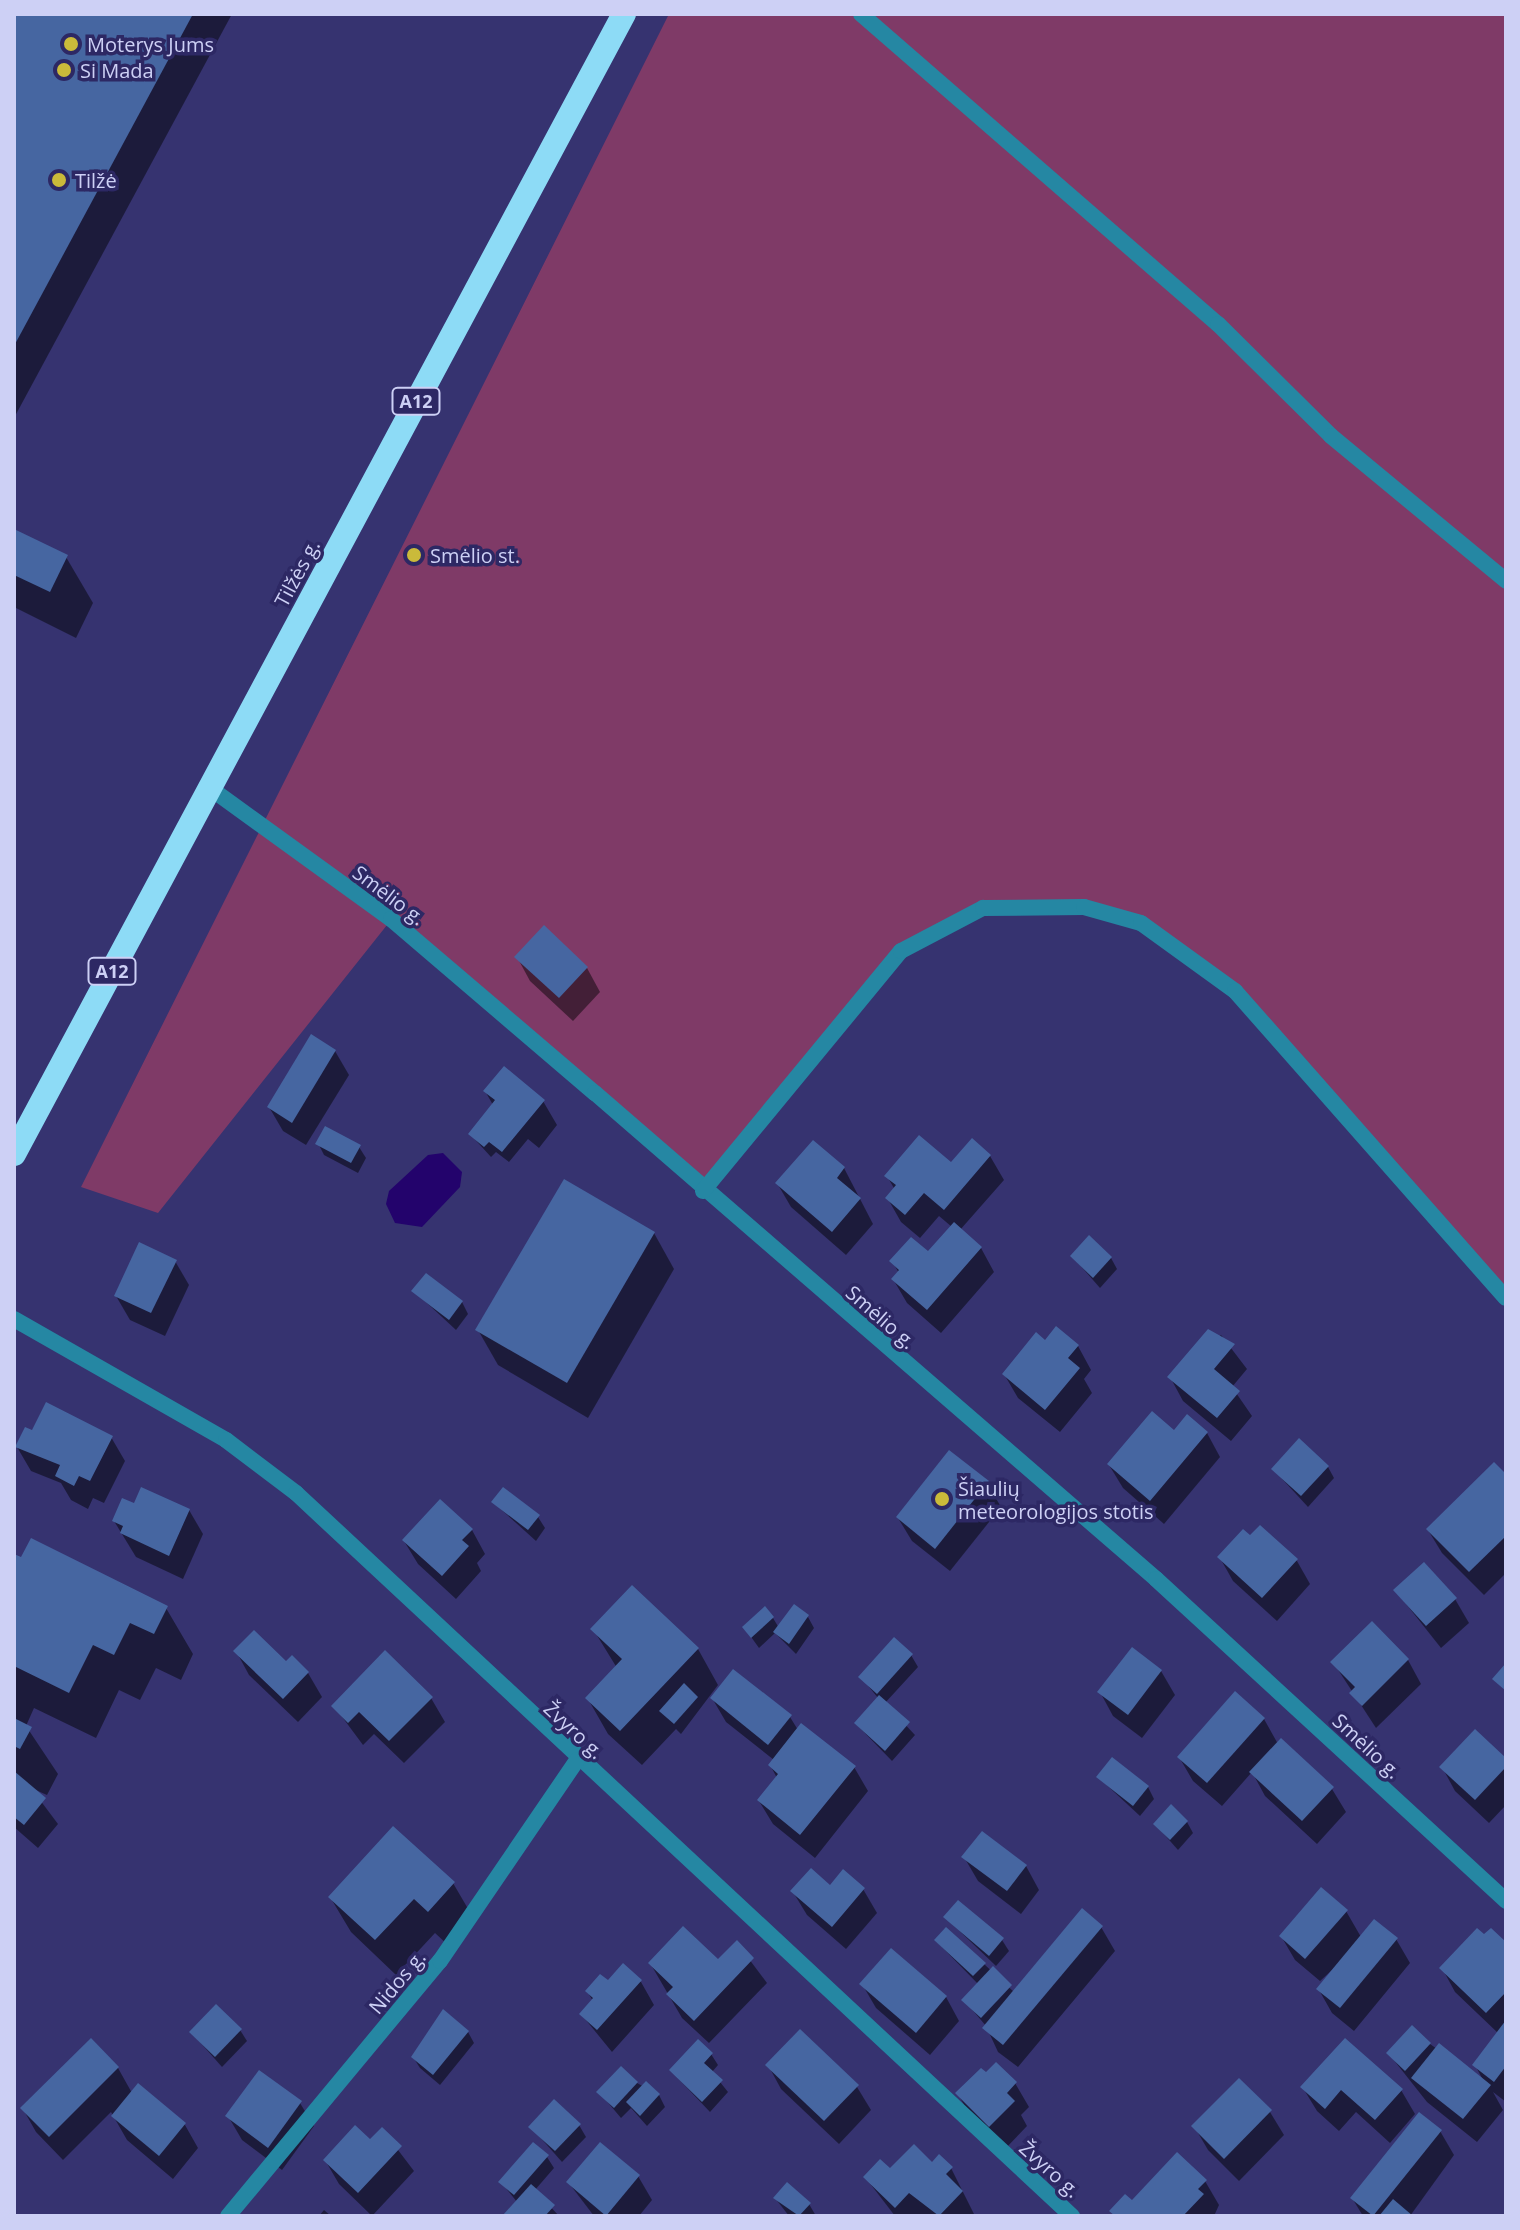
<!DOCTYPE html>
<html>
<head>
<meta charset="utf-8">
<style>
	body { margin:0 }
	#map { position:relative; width:1520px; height:2230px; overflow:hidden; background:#363370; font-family:"Open Sans",sans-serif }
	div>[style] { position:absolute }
	.green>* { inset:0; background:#7f3a67 }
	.water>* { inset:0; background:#23036c }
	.shadow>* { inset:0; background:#0007 }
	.building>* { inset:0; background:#4666a1 }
	.street>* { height:16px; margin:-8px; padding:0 8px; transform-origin:8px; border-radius:8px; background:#2587a3 }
	.highway>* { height:24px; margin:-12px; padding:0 12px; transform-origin:12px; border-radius:12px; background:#8ddbf6 }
	.dots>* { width:22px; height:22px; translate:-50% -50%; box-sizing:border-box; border:4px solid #2d2864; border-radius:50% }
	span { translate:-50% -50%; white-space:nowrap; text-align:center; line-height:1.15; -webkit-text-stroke:7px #2d2864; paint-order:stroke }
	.shield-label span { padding:2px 6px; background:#2d2864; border:2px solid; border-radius:6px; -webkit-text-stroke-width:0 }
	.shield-label { font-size:18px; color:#cdd0f5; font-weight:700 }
	.poi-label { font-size:20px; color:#cdd0f5 }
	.left { translate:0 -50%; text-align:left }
	.street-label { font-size:20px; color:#cdd0f5 }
	.frame { position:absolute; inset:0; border:16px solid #cdd0f5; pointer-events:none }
</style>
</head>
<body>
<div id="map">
	<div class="green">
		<i style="clip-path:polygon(669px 14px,1506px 14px,1506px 1298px,1235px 991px,1141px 923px,1084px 907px,983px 908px,901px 951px,703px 1191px,391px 920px,158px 1213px,81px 1187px)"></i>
	</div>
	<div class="water">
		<i style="clip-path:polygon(443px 1153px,462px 1172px,460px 1187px,422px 1227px,395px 1223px,386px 1204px,389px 1191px,428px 1155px)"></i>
	</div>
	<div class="shadow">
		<i style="clip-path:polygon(14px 14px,232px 14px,14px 418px)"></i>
		<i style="clip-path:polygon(14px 531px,66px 557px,93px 603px,76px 638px,14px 607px)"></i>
		<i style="clip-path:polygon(517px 957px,587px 968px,600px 992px,573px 1021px,530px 981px)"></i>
		<i style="clip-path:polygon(335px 1051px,349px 1075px,306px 1145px,283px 1131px,269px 1107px)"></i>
		<i style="clip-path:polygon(485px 1091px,543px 1101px,557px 1125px,539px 1148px,528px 1139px,509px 1162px,496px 1152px,491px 1157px,470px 1134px,493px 1105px)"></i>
		<i style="clip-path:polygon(318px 1143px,359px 1147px,366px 1158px,358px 1173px,324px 1155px)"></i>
		<i style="clip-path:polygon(990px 1156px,1004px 1180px,960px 1230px,981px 1248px,994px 1272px,941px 1333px,907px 1303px,893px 1279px,899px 1273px,892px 1261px,928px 1254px,952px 1227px,939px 1216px,920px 1238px,901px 1222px,888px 1199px,895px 1190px,887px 1176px)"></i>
		<i style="clip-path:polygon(844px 1168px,873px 1224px,846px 1255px,791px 1207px,777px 1183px)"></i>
		<i style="clip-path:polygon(654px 1233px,674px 1269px,588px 1418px,498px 1365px,478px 1330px)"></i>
		<i style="clip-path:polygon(1072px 1256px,1111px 1258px,1117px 1269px,1100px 1288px)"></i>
		<i style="clip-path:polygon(175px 1261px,189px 1285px,165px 1336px,130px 1320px,116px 1296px)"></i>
		<i style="clip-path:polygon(414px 1291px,462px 1302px,468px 1314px,456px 1330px)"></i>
		<i style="clip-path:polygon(1221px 1335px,1247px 1369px,1232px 1387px,1252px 1416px,1231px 1441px,1183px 1401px,1170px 1377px)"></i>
		<i style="clip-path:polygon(1045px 1342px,1078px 1346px,1091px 1370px,1084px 1379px,1092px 1393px,1060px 1432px,1018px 1398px,1004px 1374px)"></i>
		<i style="clip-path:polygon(33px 1432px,111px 1437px,125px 1461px,104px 1503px,93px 1498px,88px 1509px,71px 1500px,61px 1483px,31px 1471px,17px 1447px)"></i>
		<i style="clip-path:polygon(1174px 1433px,1207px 1433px,1220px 1457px,1164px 1524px,1123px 1488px,1109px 1465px)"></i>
		<i style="clip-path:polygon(1328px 1467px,1334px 1478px,1308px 1507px,1273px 1469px)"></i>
		<i style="clip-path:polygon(1506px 1477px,1506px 1573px,1484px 1595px,1442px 1553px,1428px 1530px)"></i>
		<i style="clip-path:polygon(987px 1483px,1001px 1507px,950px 1571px,912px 1541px,898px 1518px)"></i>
		<i style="clip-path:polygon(494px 1503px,538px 1517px,545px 1528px,536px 1541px)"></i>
		<i style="clip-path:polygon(135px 1506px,189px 1510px,203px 1534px,183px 1579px,136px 1557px,114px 1521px)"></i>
		<i style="clip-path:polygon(472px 1530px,485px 1554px,477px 1563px,481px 1571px,456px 1599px,418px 1564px,404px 1541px)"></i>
		<i style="clip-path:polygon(1250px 1538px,1297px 1561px,1310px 1584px,1277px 1621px,1233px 1581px,1220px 1558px)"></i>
		<i style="clip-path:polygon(14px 1556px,166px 1608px,193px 1654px,181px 1680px,156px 1668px,140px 1700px,119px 1690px,96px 1738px,34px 1708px,26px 1726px,58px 1774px,47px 1795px,31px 1788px,58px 1824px,38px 1848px,14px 1827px)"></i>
		<i style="clip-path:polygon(1395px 1590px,1455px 1599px,1469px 1623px,1441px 1648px)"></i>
		<i style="clip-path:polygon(808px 1617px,814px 1628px,796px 1654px,775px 1633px,759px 1648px,744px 1627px,773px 1618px,779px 1628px)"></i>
		<i style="clip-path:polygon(593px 1629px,698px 1649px,718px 1685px,681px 1734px,676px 1729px,642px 1765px,608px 1734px,588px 1699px,617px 1668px)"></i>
		<i style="clip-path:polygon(236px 1651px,308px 1673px,322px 1697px,298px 1722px,249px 1675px)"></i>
		<i style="clip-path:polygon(911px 1655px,918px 1667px,885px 1703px,915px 1735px,892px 1761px,856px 1724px,878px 1698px,861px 1677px)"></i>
		<i style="clip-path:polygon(1408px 1660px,1421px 1684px,1376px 1728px,1333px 1662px)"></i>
		<i style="clip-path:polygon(1161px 1671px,1175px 1695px,1142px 1738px,1113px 1716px,1100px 1692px)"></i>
		<i style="clip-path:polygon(431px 1698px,445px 1722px,404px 1763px,374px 1734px,363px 1745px,334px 1706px)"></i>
		<i style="clip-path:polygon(712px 1698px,790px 1717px,798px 1730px,854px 1767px,868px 1791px,815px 1858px,773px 1824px,759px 1801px,777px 1778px,770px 1765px,774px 1760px,726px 1722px)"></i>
		<i style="clip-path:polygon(1264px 1719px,1278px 1744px,1281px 1740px,1332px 1789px,1346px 1812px,1317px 1844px,1265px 1796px,1252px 1772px,1222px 1806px,1193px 1781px,1179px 1757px)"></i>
		<i style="clip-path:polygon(1506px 1760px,1506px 1805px,1489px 1823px,1455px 1791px,1442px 1767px)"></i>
		<i style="clip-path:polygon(1098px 1777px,1148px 1787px,1154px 1799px,1140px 1816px)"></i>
		<i style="clip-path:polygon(1187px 1822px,1193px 1833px,1178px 1850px,1155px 1824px)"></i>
		<i style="clip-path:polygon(964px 1857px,1026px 1866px,1039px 1890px,1021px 1914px,978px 1881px)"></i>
		<i style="clip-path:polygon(453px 1883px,474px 1919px,449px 1946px,435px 1933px,396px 1975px,351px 1932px,330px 1897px)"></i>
		<i style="clip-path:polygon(830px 1888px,863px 1889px,877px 1913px,846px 1949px,807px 1915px,793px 1892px)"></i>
		<i style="clip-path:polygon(1346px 1911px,1361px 1937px,1396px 1939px,1410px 1963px,1354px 2031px,1332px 2013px,1319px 1990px,1343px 1960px,1320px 1981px,1295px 1960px,1281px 1936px)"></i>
		<i style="clip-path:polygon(946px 1918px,1002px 1940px,1009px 1951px,996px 1966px)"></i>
		<i style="clip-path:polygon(1101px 1927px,1115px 1951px,1018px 2067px,998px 2052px,986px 2026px,964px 2000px,979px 1985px,936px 1941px,984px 1964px,1014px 1992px)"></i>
		<i style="clip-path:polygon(737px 1943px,767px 1983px,709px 2043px,682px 2018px,650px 1963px,718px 1962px)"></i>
		<i style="clip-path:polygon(1506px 1945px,1506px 2102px,1493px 2092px,1503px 2110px,1477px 2142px,1427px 2102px,1389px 2054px,1430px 2044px,1484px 2082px,1475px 2065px,1499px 2034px,1455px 1992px,1442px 1968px)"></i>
		<i style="clip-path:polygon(641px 1982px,654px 2005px,612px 2052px,581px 2014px,593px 2001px,587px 1991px,608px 1983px)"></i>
		<i style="clip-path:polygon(862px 1984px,946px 1997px,959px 2021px,930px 2055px,876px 2008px)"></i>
		<i style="clip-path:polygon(240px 2030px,247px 2041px,222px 2067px,191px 2032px)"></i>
		<i style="clip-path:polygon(800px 2031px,857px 2087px,871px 2110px,839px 2144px,781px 2089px,768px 2065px)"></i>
		<i style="clip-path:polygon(468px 2032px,474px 2043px,440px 2085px,420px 2068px,413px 2057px)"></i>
		<i style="clip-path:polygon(91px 2041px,118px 2068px,132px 2093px,138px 2086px,185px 2125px,198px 2148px,173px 2179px,127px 2140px,111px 2112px,63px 2160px,36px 2132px,23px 2109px)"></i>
		<i style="clip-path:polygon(711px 2054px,718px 2065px,712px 2072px,728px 2092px,710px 2112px,671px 2071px)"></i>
		<i style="clip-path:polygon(637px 2083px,659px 2095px,665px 2107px,647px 2126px,631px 2108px,621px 2118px,599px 2092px)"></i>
		<i style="clip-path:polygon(1015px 2083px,1029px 2107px,1021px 2115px,1027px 2126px,1004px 2150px,971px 2117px,958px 2094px)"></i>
		<i style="clip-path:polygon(1303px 2088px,1401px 2090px,1415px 2114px,1390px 2143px,1356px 2112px,1339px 2131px,1317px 2111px)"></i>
		<i style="clip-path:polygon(300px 2103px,314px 2126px,282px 2170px,242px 2140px,228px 2116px)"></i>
		<i style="clip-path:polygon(1270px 2112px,1284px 2135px,1239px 2181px,1208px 2150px,1194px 2126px)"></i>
		<i style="clip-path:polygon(579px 2125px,586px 2137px,562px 2162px,531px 2127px)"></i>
		<i style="clip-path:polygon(382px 2129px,414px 2171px,372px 2216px,339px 2184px,325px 2160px,370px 2142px)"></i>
		<i style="clip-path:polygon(1440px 2131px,1454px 2155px,1410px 2216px,1363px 2216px,1352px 2198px)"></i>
		<i style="clip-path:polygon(547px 2157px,554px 2168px,535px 2190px,559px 2216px,505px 2216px,517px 2202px,501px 2182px)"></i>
		<i style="clip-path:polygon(932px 2165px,951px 2168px,975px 2216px,895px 2216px,865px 2177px)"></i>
		<i style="clip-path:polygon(638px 2176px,652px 2200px,639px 2216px,594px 2216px,568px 2182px)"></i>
		<i style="clip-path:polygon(1205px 2181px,1219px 2205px,1214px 2216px,1114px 2216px,1112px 2211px)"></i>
		<i style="clip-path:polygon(775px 2198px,809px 2204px,816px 2216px,789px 2216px)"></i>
		<i style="clip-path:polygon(324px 2210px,331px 2216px,319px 2216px)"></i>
	</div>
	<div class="building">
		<i style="clip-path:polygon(14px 14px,193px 14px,14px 346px)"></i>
		<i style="clip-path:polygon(14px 529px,68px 555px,50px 592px,14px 575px)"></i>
		<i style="clip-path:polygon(544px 925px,588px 967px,559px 998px,514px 957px)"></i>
		<i style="clip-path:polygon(311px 1034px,336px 1050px,292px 1123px,267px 1107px)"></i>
		<i style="clip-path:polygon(504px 1066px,545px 1100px,502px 1152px,489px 1142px,484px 1147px,468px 1134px,495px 1100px,483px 1091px)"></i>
		<i style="clip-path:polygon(325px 1126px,361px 1145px,351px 1163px,315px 1144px)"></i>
		<i style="clip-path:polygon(919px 1135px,951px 1162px,972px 1138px,991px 1155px,944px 1210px,924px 1193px,905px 1215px,885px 1198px,896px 1185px,884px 1176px)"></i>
		<i style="clip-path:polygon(813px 1140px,845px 1167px,837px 1178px,861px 1198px,832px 1232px,775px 1183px)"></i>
		<i style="clip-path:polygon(564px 1179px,655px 1232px,567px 1383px,475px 1330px)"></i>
		<i style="clip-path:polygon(954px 1222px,982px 1247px,927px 1310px,891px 1279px,899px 1270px,889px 1261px,911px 1237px,928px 1251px)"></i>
		<i style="clip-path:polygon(1089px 1235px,1112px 1257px,1093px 1278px,1070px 1256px)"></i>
		<i style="clip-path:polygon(139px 1242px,177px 1260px,151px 1313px,114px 1296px)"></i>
		<i style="clip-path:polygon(426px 1273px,463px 1301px,449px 1320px,411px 1291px)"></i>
		<i style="clip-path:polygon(1056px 1326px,1079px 1345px,1068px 1358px,1080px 1368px,1045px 1410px,1002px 1374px,1036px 1332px,1045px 1340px)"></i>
		<i style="clip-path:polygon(1208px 1329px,1235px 1344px,1214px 1369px,1240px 1391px,1217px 1418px,1167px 1377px)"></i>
		<i style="clip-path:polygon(46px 1402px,113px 1436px,90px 1481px,79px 1476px,74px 1486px,55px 1476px,60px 1465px,15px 1447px,25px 1427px,32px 1430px)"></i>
		<i style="clip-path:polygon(1152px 1411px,1174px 1430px,1187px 1414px,1208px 1432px,1150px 1501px,1107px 1464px)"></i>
		<i style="clip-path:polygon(1299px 1438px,1329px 1466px,1301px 1496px,1271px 1469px)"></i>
		<i style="clip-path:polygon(949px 1450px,989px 1481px,935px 1549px,896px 1517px)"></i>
		<i style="clip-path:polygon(1494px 1462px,1506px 1474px,1506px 1536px,1469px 1572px,1426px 1529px)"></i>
		<i style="clip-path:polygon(141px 1487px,190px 1509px,169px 1556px,120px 1533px,123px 1526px,112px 1521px,122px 1498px,134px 1503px)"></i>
		<i style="clip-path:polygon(503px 1487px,540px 1515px,528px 1530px,491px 1502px)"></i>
		<i style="clip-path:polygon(440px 1499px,473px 1529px,462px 1540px,469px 1546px,442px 1576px,402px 1540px)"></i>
		<i style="clip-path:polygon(1260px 1525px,1298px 1559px,1262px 1598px,1217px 1557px,1243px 1529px,1250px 1535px)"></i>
		<i style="clip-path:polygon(31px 1538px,168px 1606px,154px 1634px,130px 1623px,114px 1655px,93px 1645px,69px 1693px,14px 1666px,14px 1554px,21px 1557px)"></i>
		<i style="clip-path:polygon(1424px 1562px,1457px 1598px,1426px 1626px,1393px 1590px)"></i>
		<i style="clip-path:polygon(632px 1585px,699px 1648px,620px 1731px,585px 1698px,622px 1659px,590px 1629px)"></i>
		<i style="clip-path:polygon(794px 1604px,809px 1615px,789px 1644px,773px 1632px)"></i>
		<i style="clip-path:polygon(765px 1606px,774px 1617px,751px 1638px,742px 1627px)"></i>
		<i style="clip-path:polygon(1372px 1621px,1409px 1659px,1362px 1706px,1349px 1693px,1355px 1687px,1330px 1662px)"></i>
		<i style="clip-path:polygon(254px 1630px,286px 1661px,292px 1655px,309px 1672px,283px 1699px,233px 1651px)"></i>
		<i style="clip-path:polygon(894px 1637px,913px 1654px,877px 1694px,858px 1677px)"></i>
		<i style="clip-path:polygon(1132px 1647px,1162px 1670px,1128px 1715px,1097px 1692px)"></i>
		<i style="clip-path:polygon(385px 1650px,433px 1697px,389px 1741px,359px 1712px,348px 1723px,331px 1706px)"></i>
		<i style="clip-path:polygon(1506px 1663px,1506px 1691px,1492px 1679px)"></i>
		<i style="clip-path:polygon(733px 1669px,792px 1715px,768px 1745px,710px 1698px)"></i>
		<i style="clip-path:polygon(684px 1683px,698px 1697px,674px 1724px,659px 1711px)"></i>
		<i style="clip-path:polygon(1235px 1691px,1265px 1718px,1207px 1783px,1177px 1757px)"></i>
		<i style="clip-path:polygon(879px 1695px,910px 1722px,885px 1751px,854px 1723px)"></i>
		<i style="clip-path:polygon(14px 1718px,32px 1727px,20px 1749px,14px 1746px)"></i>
		<i style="clip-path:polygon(801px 1723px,856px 1766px,800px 1835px,757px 1800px,778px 1774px,768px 1765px)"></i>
		<i style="clip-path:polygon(1475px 1729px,1506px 1758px,1506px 1767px,1475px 1800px,1439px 1767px)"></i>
		<i style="clip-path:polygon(1281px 1738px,1334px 1787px,1302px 1821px,1249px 1772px)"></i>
		<i style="clip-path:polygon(1112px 1757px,1149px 1786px,1133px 1806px,1096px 1777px)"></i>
		<i style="clip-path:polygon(14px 1771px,46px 1798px,24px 1825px,14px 1817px)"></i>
		<i style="clip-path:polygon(1171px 1804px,1188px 1821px,1170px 1840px,1153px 1824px)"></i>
		<i style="clip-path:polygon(393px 1826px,455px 1882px,428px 1912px,414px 1899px,375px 1940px,328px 1897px)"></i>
		<i style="clip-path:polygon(982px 1831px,1027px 1865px,1007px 1891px,961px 1857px)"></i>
		<i style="clip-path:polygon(811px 1868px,830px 1885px,843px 1869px,865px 1888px,832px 1927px,790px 1891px)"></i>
		<i style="clip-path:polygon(1321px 1887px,1348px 1910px,1305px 1959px,1279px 1936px)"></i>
		<i style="clip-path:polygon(958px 1900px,1004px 1938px,989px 1956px,943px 1917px)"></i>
		<i style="clip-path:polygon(1082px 1908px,1103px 1926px,1003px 2045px,982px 2028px)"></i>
		<i style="clip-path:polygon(1374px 1919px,1398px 1938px,1340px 2008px,1316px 1989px)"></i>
		<i style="clip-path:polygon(683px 1926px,718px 1959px,737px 1940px,754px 1958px,694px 2021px,666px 1994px,673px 1987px,648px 1963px)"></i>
		<i style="clip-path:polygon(946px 1927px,986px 1963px,973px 1976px,934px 1940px)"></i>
		<i style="clip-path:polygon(1477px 1928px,1484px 1934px,1491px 1928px,1506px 1942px,1506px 1992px,1486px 2013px,1439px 1968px)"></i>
		<i style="clip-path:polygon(891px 1948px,947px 1996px,916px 2033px,859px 1984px)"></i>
		<i style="clip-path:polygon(623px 1963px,642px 1980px,597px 2030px,579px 2014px,593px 1998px,585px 1991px,600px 1974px,608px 1980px)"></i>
		<i style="clip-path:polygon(993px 1966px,1012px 1985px,981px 2018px,961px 2000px)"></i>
		<i style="clip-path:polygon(216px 2004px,242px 2029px,215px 2057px,189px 2032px)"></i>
		<i style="clip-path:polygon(443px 2009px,469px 2031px,433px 2075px,411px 2057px)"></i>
		<i style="clip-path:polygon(1506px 2020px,1506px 2066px,1494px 2082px,1472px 2065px)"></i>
		<i style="clip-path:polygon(1412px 2025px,1431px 2043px,1405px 2071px,1386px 2053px)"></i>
		<i style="clip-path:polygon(800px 2029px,859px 2085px,824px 2121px,765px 2065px)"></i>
		<i style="clip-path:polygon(91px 2038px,119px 2067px,49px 2137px,20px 2108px)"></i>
		<i style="clip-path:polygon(1345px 2038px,1403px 2089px,1375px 2120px,1341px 2090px,1325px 2109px,1300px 2087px)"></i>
		<i style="clip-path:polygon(698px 2039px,713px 2053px,704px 2063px,723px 2080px,702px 2102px,669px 2070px)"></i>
		<i style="clip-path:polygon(1439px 2043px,1491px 2085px,1463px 2119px,1411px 2078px)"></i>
		<i style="clip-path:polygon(996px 2062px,1017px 2082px,1007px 2093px,1015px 2101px,989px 2127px,955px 2093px,981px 2068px,986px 2072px)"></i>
		<i style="clip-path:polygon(621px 2066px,638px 2082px,614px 2108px,596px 2092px)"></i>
		<i style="clip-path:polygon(259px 2070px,302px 2101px,268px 2148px,225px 2116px)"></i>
		<i style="clip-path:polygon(1239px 2078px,1272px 2110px,1224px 2159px,1191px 2126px)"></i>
		<i style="clip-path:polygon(646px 2081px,660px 2094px,640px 2116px,626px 2102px)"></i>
		<i style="clip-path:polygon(138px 2083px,186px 2123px,159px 2156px,111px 2116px)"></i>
		<i style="clip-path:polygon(554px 2099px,581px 2124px,555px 2151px,528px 2127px)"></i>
		<i style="clip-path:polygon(1419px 2112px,1442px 2130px,1373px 2216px,1350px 2198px)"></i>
		<i style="clip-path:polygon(355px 2125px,370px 2139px,382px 2127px,402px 2146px,358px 2193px,323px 2160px)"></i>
		<i style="clip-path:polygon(533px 2142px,549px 2155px,514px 2195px,498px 2182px)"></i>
		<i style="clip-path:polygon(600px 2142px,640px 2175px,606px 2216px,566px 2182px)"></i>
		<i style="clip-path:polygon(914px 2144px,932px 2162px,939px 2154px,953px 2167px,946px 2174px,963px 2191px,939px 2216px,909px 2193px,895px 2208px,863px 2177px,880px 2159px,890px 2168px)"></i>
		<i style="clip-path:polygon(1177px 2152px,1207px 2180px,1198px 2189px,1204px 2194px,1183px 2216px,1115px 2216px,1109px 2211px,1125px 2194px,1132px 2200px)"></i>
		<i style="clip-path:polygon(787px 2182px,811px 2203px,799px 2216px,773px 2198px)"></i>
		<i style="clip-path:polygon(531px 2184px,555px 2205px,545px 2216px,502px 2216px)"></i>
		<i style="clip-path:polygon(1393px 2199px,1413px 2216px,1379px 2216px)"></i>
	</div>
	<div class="street">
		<i style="left:861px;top:14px;width:473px;rotate:41deg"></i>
		<i style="left:1218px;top:324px;width:159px;rotate:44.7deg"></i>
		<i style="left:1331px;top:436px;width:227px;rotate:39.6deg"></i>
		<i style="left:210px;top:788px;width:223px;rotate:35.9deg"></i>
		<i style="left:391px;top:919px;width:268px;rotate:40.5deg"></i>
		<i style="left:595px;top:1093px;width:742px;rotate:40.9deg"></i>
		<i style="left:1156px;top:1579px;width:476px;rotate:42.6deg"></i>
		<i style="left:703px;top:1191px;width:311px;rotate:-50.5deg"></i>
		<i style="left:901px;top:951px;width:93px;rotate:-27.7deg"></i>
		<i style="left:983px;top:908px;width:101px;rotate:-0.6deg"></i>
		<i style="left:1084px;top:907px;width:59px;rotate:15.7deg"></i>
		<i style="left:1141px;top:923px;width:116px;rotate:35.9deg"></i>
		<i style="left:1235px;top:991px;width:409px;rotate:48.6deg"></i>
		<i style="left:14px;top:1319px;width:244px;rotate:29.7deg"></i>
		<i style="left:226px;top:1440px;width:88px;rotate:37.1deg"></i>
		<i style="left:296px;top:1493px;width:1061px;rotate:42.98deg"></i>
		<i style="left:228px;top:2216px;width:332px;rotate:-50.3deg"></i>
		<i style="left:440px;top:1961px;width:243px;rotate:-55.7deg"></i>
	</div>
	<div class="highway">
		<i style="left:14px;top:1154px;width:1293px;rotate:-61.85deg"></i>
	</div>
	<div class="dots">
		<i style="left:71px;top:44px;background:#caba3a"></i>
		<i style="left:64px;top:70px;background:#caba3a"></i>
		<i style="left:59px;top:180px;background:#caba3a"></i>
		<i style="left:414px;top:555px;background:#caba3a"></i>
		<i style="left:942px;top:1499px;background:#caba3a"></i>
	</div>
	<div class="shield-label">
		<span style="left:416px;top:401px">A12</span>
		<span style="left:112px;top:971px">A12</span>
	</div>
	<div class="poi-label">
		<span class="left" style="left:87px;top:44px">Moterys Jums</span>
		<span class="left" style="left:80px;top:70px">Si Mada</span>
		<span class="left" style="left:75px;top:180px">Tilžė</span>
		<span class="left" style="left:430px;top:555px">Smėlio st.</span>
		<span class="left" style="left:958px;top:1500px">Šiaulių<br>meteorologijos stotis</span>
	</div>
	<div class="street-label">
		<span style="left:297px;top:573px;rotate:-62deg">Tilžės g.</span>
		<span style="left:389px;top:895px;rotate:37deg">Smėlio g.</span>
		<span style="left:881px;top:1317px;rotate:41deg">Smėlio g.</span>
		<span style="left:574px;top:1730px;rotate:43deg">Žvyro g.</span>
		<span style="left:1367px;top:1746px;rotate:43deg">Smėlio g.</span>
		<span style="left:397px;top:1982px;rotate:-50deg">Nidos g.</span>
		<span style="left:1050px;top:2169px;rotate:42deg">Žvyro g.</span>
	</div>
	<div class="frame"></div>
</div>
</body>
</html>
